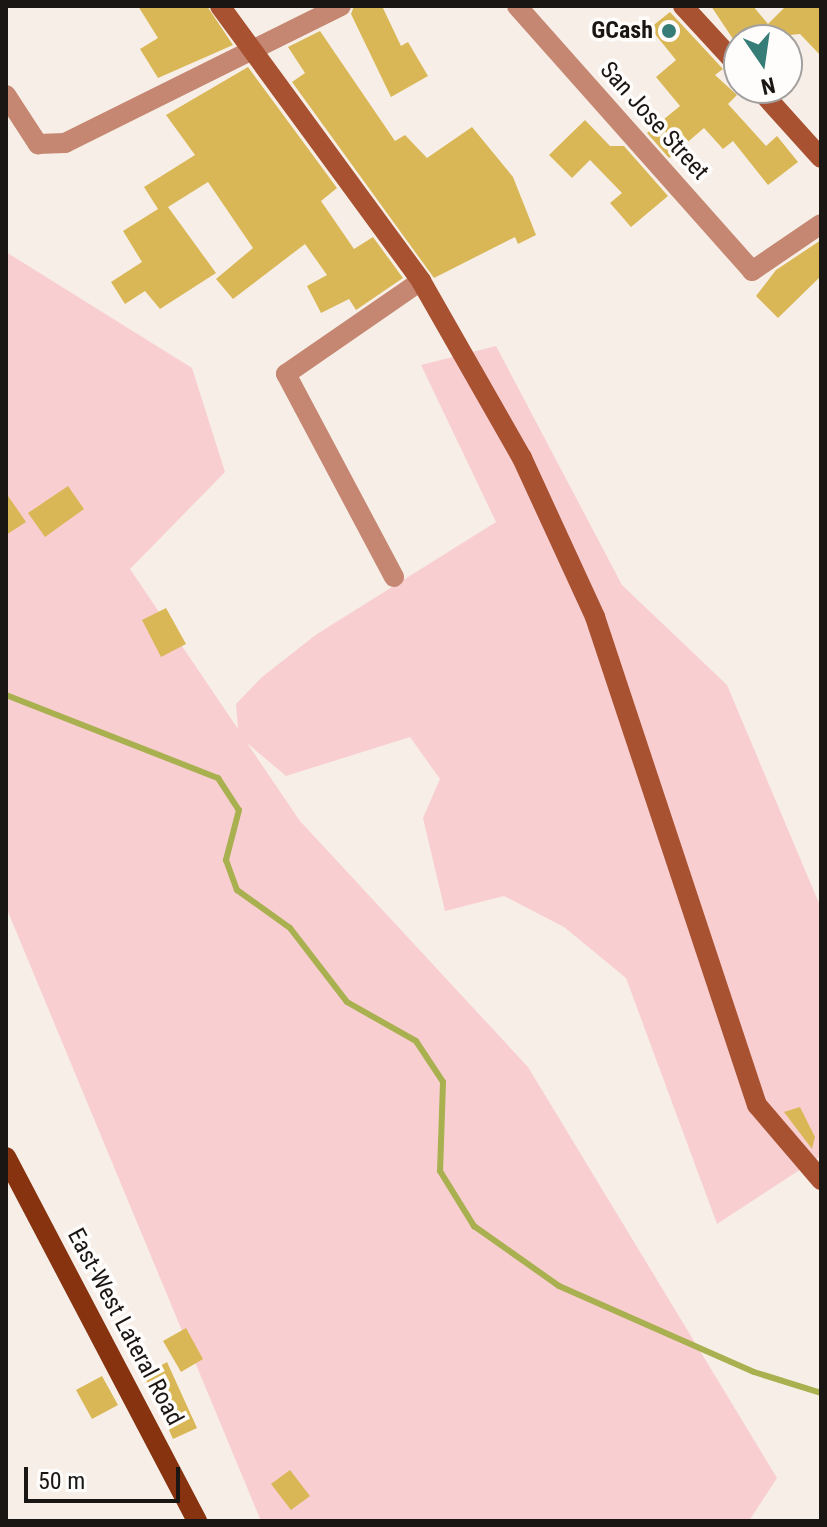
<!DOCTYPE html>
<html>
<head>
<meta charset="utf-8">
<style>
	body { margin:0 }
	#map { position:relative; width:827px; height:1527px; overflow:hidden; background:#f7efe7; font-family:"Roboto Condensed",sans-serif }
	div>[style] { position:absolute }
	.green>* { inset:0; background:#f8ced0 }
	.stream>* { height:6px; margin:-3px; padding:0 3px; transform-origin:3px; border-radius:3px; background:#a8b04f }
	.building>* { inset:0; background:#dab756 }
	.street>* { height:20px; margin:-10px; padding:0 10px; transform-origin:10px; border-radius:10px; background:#c58772 }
	.secondary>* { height:20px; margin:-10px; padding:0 10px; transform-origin:10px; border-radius:10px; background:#a95232 }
	.primary>* { height:20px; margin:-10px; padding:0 10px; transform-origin:10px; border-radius:10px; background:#873310 }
	.dots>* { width:22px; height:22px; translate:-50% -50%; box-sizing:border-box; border:4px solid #fffdfc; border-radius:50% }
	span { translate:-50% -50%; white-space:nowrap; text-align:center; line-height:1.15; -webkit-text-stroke:7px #fffdfc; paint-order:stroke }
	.poi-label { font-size:24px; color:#191614; font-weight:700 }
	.right { translate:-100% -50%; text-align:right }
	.street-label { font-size:24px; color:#191614 }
	.frame { position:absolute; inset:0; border:8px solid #191614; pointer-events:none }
	.north { position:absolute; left:723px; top:24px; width:80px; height:80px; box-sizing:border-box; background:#fffdfc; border:2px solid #a3a19f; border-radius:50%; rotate:167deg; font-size:22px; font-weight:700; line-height:32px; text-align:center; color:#191614 }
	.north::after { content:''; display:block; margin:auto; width:28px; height:36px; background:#367d77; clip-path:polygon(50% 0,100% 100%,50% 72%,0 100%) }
	.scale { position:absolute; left:24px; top:1467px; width:156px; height:36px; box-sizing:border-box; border:4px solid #191614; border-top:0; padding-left:10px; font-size:24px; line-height:28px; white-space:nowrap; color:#191614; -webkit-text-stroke:6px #fffdfc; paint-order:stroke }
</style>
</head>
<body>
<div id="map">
	<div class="green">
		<i style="clip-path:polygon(6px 252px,192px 368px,225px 472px,130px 569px,238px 729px,236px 704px,262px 677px,317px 634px,496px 522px,421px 365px,496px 346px,622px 585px,727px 685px,821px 908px,821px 1156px,717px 1224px,626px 978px,564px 927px,504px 896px,445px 911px,423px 818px,440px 779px,410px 737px,286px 776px,247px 743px,300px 821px,528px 1067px,777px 1478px,749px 1521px,261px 1521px,6px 907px)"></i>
	</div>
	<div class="stream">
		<i style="left:6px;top:695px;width:228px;rotate:21.4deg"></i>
		<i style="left:218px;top:778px;width:38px;rotate:57deg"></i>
		<i style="left:239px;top:810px;width:52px;rotate:104.6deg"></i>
		<i style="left:226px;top:860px;width:32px;rotate:70deg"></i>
		<i style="left:237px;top:890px;width:65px;rotate:35.6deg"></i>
		<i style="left:290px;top:928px;width:93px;rotate:52.4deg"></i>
		<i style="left:347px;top:1002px;width:79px;rotate:29.5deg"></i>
		<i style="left:416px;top:1041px;width:49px;rotate:56.6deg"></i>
		<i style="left:443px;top:1082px;width:89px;rotate:91.9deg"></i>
		<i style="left:440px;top:1171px;width:65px;rotate:58.3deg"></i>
		<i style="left:474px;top:1226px;width:104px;rotate:35.2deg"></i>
		<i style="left:559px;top:1286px;width:213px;rotate:23.8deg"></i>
		<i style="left:754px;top:1372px;width:70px;rotate:17.4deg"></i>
	</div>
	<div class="building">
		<i style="clip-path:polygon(138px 6px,207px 6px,233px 45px,158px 78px,140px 49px,158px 38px)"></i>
		<i style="clip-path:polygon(354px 6px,382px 6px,401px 46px,408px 42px,428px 76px,391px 97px,351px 14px)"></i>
		<i style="clip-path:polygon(711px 6px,753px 6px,768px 24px,786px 6px,821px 6px,821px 56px,800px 34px,739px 40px,739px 48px)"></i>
		<i style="clip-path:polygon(670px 12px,723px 69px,715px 75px,737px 95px,728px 104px,766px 146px,777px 136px,798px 162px,768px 185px,733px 141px,723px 149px,704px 128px,669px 158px,647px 133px,680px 106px,656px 77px,676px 60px,650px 28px)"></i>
		<i style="clip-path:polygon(320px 31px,395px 141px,405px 135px,427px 158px,472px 127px,513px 177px,536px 235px,518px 244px,515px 237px,434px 278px,292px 82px,305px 73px,288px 47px)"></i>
		<i style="clip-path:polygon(248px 67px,337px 188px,321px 201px,354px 249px,373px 237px,403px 278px,356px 310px,349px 299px,321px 313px,307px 286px,327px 275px,305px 244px,233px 299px,216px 279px,253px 248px,208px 182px,168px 207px,216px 273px,160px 309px,145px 291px,125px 304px,111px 282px,142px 262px,123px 231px,158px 209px,144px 187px,195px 155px,166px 115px)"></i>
		<i style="clip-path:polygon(585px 120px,610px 146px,624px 146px,668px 196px,631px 227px,610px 203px,622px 193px,590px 160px,572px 178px,549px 155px)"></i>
		<i style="clip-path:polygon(821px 240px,821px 276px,778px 318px,756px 296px,776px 270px)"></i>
		<i style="clip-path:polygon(68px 486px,84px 509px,45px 537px,28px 513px)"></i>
		<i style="clip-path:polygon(6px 493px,26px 522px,6px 535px)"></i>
		<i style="clip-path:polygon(166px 608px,186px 644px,161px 657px,142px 620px)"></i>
		<i style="clip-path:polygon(800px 1107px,815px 1137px,812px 1149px,784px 1112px)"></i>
		<i style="clip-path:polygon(186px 1328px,203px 1359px,181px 1372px,163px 1341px)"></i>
		<i style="clip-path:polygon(167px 1362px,197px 1428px,173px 1439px,144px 1375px)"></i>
		<i style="clip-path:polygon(102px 1376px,118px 1405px,92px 1419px,76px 1390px)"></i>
		<i style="clip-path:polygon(290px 1470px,310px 1496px,291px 1510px,271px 1484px)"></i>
	</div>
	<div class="street">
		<i style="left:517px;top:6px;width:354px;rotate:48.4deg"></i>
		<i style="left:752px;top:271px;width:83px;rotate:-34.3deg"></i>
		<i style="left:6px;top:95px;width:59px;rotate:56.9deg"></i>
		<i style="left:38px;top:144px;width:27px;rotate:-2deg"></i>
		<i style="left:65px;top:143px;width:308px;rotate:-26.4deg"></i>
		<i style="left:394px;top:577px;width:230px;rotate:-118deg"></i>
		<i style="left:286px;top:374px;width:164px;rotate:-34.6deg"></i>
	</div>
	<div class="secondary">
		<i style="left:220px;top:6px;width:341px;rotate:53.8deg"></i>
		<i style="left:421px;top:281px;width:204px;rotate:60.3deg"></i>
		<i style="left:522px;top:458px;width:175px;rotate:65.3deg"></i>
		<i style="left:595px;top:617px;width:514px;rotate:71.64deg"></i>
		<i style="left:757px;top:1105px;width:99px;rotate:49.5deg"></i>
		<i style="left:683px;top:6px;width:83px;rotate:47.4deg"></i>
		<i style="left:758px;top:88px;width:94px;rotate:48deg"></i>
	</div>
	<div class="primary">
		<i style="left:6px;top:1157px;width:411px;rotate:62.3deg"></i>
	</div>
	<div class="dots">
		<i style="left:669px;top:31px;background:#367d77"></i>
	</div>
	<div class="poi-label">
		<span class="right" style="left:653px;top:31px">GCash</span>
	</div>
	<div class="street-label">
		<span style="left:654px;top:121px;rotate:48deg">San Jose Street</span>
		<span style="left:125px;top:1327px;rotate:62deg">East-West Lateral Road</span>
	</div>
	<div class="frame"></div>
	<div class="north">N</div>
	<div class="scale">50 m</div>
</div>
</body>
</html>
